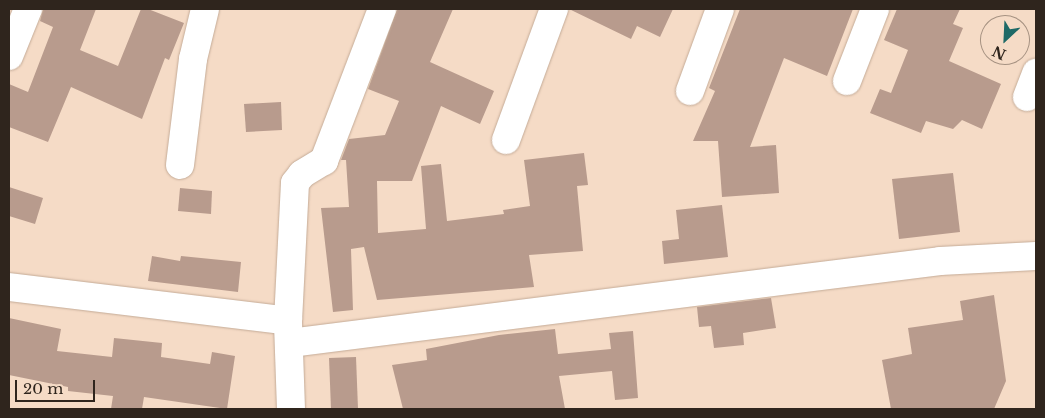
<!DOCTYPE html>
<html>
<head>
<meta charset="utf-8">
<style>
	body { margin:0 }
	#map { position:relative; width:1045px; height:418px; overflow:hidden; background:#f5dbc6; font-family:"Libre Baskerville",serif }
	div>[style] { position:absolute }
	.building>* { inset:0; background:#b89b8d }
	.roads { filter:drop-shadow(0 0 1px #c4ab97) drop-shadow(0 0 1px #c4ab97) }
	.minor>* { height:28px; margin:-14px; padding:0 14px; transform-origin:14px; border-radius:14px; background:#fff }
	span { translate:-50% -50%; white-space:nowrap; text-align:center; line-height:1.15; -webkit-text-stroke:4px #f5dbc6; paint-order:stroke }
	.frame { position:absolute; inset:0; border:10px solid #2f251d; pointer-events:none }
	.north { position:absolute; left:980px; top:15px; width:50px; height:50px; box-sizing:border-box; background:#f5dbc6; border:1px solid #a69282; border-radius:50%; rotate:205deg; font-size:14px; font-weight:700; line-height:20px; text-align:center; color:#2f251d }
	.north::after { content:''; display:block; margin:auto; width:18px; height:22px; background:#1f6a67; clip-path:polygon(50% 0,100% 100%,50% 72%,0 100%) }
	.scale { position:absolute; left:15px; top:380px; width:80px; height:22px; box-sizing:border-box; border:2px solid #2f251d; border-top:0; padding-left:6px; font-size:15px; line-height:18px; white-space:nowrap; color:#2f251d; -webkit-text-stroke:4px #f5dbc6; paint-order:stroke }
</style>
</head>
<body>
<div id="map">
	<div class="building">
		<i style="clip-path:polygon(43px 9px,96px 9px,80px 50px,118px 66px,141px 9px,148px 9px,184px 23px,169px 60px,165px 58px,142px 119px,71px 87px,48px 142px,9px 127px,9px 84px,28px 92px,53px 27px,40px 21px)"></i>
		<i style="clip-path:polygon(397px 9px,453px 9px,430px 62px,494px 91px,480px 124px,441px 106px,412px 181px,377px 181px,378px 233px,426px 229px,421px 166px,441px 164px,447px 221px,504px 214px,503px 210px,530px 206px,524px 160px,584px 153px,588px 185px,577px 186px,583px 251px,529px 255px,534px 287px,377px 300px,364px 247px,351px 249px,353px 310px,333px 312px,321px 208px,349px 207px,346px 160px,341px 160px,349px 139px,385px 135px,399px 101px,368px 89px)"></i>
		<i style="clip-path:polygon(569px 9px,673px 9px,660px 37px,637px 26px,631px 39px)"></i>
		<i style="clip-path:polygon(740px 9px,853px 9px,827px 76px,784px 58px,750px 147px,776px 145px,779px 193px,722px 197px,718px 141px,693px 141px,715px 91px,709px 88px)"></i>
		<i style="clip-path:polygon(897px 9px,960px 9px,953px 24px,963px 28px,949px 61px,1001px 84px,982px 129px,962px 120px,953px 129px,926px 121px,921px 133px,870px 113px,880px 89px,891px 93px,908px 50px,884px 40px)"></i>
		<i style="clip-path:polygon(281px 102px,282px 130px,246px 132px,244px 104px)"></i>
		<i style="clip-path:polygon(953px 173px,960px 232px,899px 239px,892px 179px)"></i>
		<i style="clip-path:polygon(9px 187px,43px 198px,35px 224px,9px 216px)"></i>
		<i style="clip-path:polygon(180px 188px,212px 191px,211px 214px,178px 211px)"></i>
		<i style="clip-path:polygon(722px 205px,728px 257px,664px 264px,662px 241px,679px 239px,676px 210px)"></i>
		<i style="clip-path:polygon(152px 256px,180px 261px,181px 256px,241px 262px,238px 292px,148px 281px)"></i>
		<i style="clip-path:polygon(994px 295px,1006px 381px,994px 409px,891px 409px,882px 360px,912px 354px,908px 328px,963px 320px,960px 301px)"></i>
		<i style="clip-path:polygon(771px 298px,776px 328px,743px 333px,744px 345px,714px 348px,711px 326px,699px 327px,697px 307px)"></i>
		<i style="clip-path:polygon(9px 318px,61px 329px,57px 351px,112px 357px,114px 338px,162px 343px,161px 357px,210px 364px,212px 352px,235px 356px,227px 409px,144px 397px,142px 409px,111px 409px,113px 396px,68px 391px,68px 387px,9px 375px)"></i>
		<i style="clip-path:polygon(555px 329px,558px 354px,611px 349px,609px 333px,633px 331px,638px 398px,615px 400px,612px 371px,559px 376px,565px 409px,403px 409px,392px 365px,427px 360px,426px 349px,499px 335px)"></i>
		<i style="clip-path:polygon(356px 357px,358px 409px,331px 409px,329px 358px)"></i>
	</div>
	<div class="roads">
		<div class="minor">
			<i style="left:9px;top:56px;width:51px;rotate:-68deg"></i>
			<i style="left:847px;top:81px;width:77px;rotate:-68.7deg"></i>
			<i style="left:690px;top:91px;width:87px;rotate:-69.9deg"></i>
			<i style="left:1027px;top:97px;width:26px;rotate:-69deg"></i>
			<i style="left:506px;top:140px;width:140px;rotate:-69.9deg"></i>
			<i style="left:180px;top:165px;width:107px;rotate:-83deg"></i>
			<i style="left:193px;top:59px;width:51px;rotate:-76.5deg"></i>
			<i style="left:9px;top:287px;width:281px;rotate:6.9deg"></i>
			<i style="left:290px;top:343px;width:655px;rotate:-7.19deg"></i>
			<i style="left:940px;top:261px;width:96px;rotate:-3deg"></i>
			<i style="left:291px;top:409px;width:88px;rotate:-92deg"></i>
			<i style="left:288px;top:321px;width:138px;rotate:-87.1deg"></i>
			<i style="left:295px;top:183px;width:11px;rotate:-52deg"></i>
			<i style="left:302px;top:174px;width:26px;rotate:-31deg"></i>
			<i style="left:324px;top:161px;width:163px;rotate:-69.1deg"></i>
		</div>
	</div>
	<div class="frame"></div>
	<div class="north">N</div>
	<div class="scale">20 m</div>
</div>
</body>
</html>
